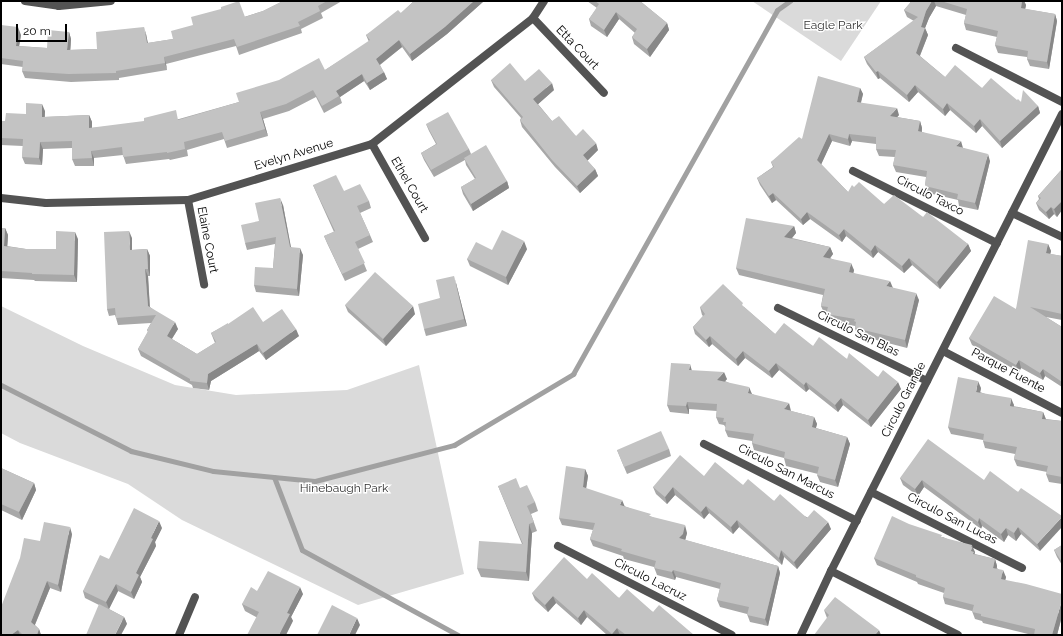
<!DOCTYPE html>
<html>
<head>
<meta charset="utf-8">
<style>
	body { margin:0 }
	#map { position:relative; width:1063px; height:636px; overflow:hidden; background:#fff; font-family:Raleway,sans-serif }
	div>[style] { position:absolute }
	.green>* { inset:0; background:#dadada }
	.stream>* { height:5px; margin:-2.5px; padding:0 2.5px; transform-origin:2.5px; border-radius:2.5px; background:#a1a1a1 }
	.street>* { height:8px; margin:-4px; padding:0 4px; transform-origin:4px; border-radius:4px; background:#535353 }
	.wall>* { inset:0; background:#a8a8a8 }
	.shaded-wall>* { inset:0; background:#888 }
	.building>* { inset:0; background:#c3c3c3 }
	span { translate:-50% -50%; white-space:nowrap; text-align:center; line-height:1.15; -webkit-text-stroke:3px #fff; paint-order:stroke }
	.park-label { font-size:12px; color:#313131 }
	.street-label { font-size:12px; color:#000 }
	.frame { position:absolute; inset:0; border:2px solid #000; pointer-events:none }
	.scale { position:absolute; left:16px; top:24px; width:51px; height:18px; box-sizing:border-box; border:2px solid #000; border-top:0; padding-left:5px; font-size:12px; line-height:14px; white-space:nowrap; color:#000; -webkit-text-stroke:3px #fff; paint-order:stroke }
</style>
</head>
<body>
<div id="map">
	<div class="green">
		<i style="clip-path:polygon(752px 1px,881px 1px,841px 61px)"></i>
		<i style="clip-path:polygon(1px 306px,83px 346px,175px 385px,236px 395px,347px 390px,419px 365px,464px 574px,358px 605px,182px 520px,128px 484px,20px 443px,1px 433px)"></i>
	</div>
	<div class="stream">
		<i style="left:1px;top:385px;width:146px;rotate:26.9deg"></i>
		<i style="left:131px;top:451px;width:84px;rotate:13.7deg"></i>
		<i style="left:213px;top:471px;width:102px;rotate:5.6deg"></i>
		<i style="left:315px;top:481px;width:144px;rotate:-14.5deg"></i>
		<i style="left:454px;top:445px;width:139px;rotate:-30.8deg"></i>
		<i style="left:573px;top:374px;width:417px;rotate:-60.7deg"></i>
		<i style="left:777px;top:10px;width:16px;rotate:-35deg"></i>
		<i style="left:274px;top:477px;width:78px;rotate:69deg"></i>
		<i style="left:302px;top:550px;width:178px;rotate:28.6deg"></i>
	</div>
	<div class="street">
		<i style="left:25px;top:1px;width:34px;rotate:8deg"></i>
		<i style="left:59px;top:6px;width:52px;rotate:-5.5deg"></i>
		<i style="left:533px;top:18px;width:103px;rotate:46.6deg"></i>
		<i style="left:956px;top:48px;width:119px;rotate:27deg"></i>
		<i style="left:372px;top:144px;width:108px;rotate:60.6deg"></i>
		<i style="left:853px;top:171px;width:161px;rotate:26.6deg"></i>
		<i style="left:1px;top:198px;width:45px;rotate:6.3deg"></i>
		<i style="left:46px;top:203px;width:142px;rotate:-1.2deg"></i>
		<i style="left:188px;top:200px;width:192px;rotate:-16.9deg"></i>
		<i style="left:372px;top:144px;width:204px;rotate:-38deg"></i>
		<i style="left:533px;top:18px;width:20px;rotate:-57deg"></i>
		<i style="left:188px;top:200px;width:86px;rotate:79.2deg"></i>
		<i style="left:1012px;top:213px;width:55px;rotate:25.6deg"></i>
		<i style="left:778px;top:308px;width:166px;rotate:26.1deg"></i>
		<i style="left:943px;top:351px;width:134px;rotate:27.5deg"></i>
		<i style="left:704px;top:444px;width:171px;rotate:26.7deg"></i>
		<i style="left:871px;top:492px;width:169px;rotate:26.7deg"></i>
		<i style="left:558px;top:546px;width:195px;rotate:27.1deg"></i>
		<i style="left:831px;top:571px;width:142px;rotate:26.7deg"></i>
		<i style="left:179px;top:635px;width:41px;rotate:-67.2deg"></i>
		<i style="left:801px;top:635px;width:71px;rotate:-64.9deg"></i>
		<i style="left:831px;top:571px;width:512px;rotate:-63.18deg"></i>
	</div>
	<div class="wall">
		<i style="clip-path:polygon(283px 1px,342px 1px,321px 13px,323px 18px,301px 29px,302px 33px,239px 55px,236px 46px,166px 64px,167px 70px,119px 78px,119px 80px,71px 82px,25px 78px,22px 71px,23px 67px,1px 64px,1px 25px,21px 35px,19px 46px,47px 48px,69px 32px,71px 39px,70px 50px,97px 49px,146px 34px,148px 43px,173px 39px,263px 11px)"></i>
		<i style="clip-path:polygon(414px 1px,484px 1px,447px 34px,412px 61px,402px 47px,380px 65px,387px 79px,370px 90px,364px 81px,340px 97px,342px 103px,324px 113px,316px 97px,289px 111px,263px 119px,268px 136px,227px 148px,224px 139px,187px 150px,188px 156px,170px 160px,169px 159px,126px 164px,123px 155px,94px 158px,94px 166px,75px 166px,72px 159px,72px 148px,43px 149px,42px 165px,25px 164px,22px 157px,23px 146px,1px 145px,1px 121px,5px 121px,26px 114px,45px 111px,45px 117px,89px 115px,92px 122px,92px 128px,179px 119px,239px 102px,325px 70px,369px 42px,366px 35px,401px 13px)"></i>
		<i style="clip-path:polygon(587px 1px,640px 1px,667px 23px,669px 30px,650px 57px,634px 44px,632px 37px,635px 33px,619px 19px,607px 37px,591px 26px,589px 19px,597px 8px)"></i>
		<i style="clip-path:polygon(911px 1px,1024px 1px,1026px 5px,1025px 9px,1055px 14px,1057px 21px,1049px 69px,1030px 66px,1027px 59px,1027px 57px,998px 53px,995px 45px,997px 37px,966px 30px,964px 23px,966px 15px,936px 6px,929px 18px,925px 28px,928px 35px,920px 56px,945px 77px,982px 88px,1021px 102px,1038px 106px,1040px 113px,1002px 148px,982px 126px,976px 133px,950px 110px,945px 116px,918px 92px,909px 102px,880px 78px,878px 79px,867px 64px,864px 57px,914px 21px,907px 17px,904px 10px,910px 3px)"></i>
		<i style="clip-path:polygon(491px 80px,525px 81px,554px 90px,538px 104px,552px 121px,598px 150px,587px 161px,595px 169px,598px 176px,580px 193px,555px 167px,522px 127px,520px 120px,521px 118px,494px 87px)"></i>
		<i style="clip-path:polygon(860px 88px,863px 94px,861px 103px,899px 115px,897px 117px,920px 121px,922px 128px,922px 132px,963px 148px,990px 161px,978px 210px,959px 206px,958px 200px,928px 193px,925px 186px,926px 177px,896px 172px,893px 165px,895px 157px,879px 156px,876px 149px,876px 144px,852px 141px,850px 146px,832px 141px,821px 164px,848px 192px,923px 217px,968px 244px,971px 251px,940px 289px,912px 265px,904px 273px,878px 252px,873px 258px,846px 236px,842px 242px,810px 219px,803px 225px,776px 200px,772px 203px,760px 185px,757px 178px,773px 167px,771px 162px,802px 139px)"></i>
		<i style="clip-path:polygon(426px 124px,469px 149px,471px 154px,507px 181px,509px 188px,473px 211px,463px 194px,461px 187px,475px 179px,466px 165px,465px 160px,434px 177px,424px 160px,421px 153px,436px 144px,429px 131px)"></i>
		<i style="clip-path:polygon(1062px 169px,1062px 210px,1057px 217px,1054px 214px,1049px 219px,1039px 210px,1036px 203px,1039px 199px,1038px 196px)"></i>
		<i style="clip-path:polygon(313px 185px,344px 191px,369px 201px,371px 208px,360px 213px,370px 235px,373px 242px,358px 249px,367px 271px,345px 281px,327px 243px,324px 236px,334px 232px,316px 192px)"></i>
		<i style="clip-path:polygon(283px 205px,291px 247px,303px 255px,299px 296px,256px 292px,254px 285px,273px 268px,275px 244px,247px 250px,245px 243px,259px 221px)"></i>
		<i style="clip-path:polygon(794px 226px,796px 233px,792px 238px,830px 247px,833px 254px,830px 258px,854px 270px,853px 273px,892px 288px,919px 300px,907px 348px,857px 335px,855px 328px,855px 326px,829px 321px,826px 313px,824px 313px,821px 306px,823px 295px,739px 275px,736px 268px)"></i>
		<i style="clip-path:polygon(1px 228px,5px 228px,8px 235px,7px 246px,26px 249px,56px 249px,78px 239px,77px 282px,35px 281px,34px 280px,1px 278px)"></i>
		<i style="clip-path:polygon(132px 238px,132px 250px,147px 249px,150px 256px,150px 276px,148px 276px,150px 307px,178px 329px,172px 339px,197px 354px,215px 343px,211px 333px,228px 324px,263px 322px,299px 336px,266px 360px,259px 351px,211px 381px,209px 390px,193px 388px,192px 385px,141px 356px,138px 349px,148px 332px,147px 330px,151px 323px,118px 325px,116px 318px,115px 315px,109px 316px,107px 309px)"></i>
		<i style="clip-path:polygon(1048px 244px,1051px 251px,1050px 254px,1062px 256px,1062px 320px,1046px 317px,1062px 327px,1062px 387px,1045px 376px,1043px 380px,1021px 368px,1019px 372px,972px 345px,969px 338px,1016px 309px)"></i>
		<i style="clip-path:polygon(527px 249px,508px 285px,470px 266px,467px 259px,492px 250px)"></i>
		<i style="clip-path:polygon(456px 283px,467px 326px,426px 336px,424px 329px,440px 298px)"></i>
		<i style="clip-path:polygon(345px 305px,415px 314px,386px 346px,348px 312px)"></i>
		<i style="clip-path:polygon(700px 307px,744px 307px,775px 334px,813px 346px,847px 359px,878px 377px,901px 389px,871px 427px,843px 405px,838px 412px,809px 389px,806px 392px,779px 370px,772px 378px,745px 358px,738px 366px,712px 344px,709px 347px,695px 334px,693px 327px,703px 316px,702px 315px)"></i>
		<i style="clip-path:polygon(692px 371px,727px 379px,725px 381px,752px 394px,791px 411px,814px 417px,817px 424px,816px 428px,847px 437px,850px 444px,838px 487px,820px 482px,817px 475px,818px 474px,786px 466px,784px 458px,754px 450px,752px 443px,752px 441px,728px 437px,725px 430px,726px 428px,724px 425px,719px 424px,716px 417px,717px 411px,689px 409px,689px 414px,670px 412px,667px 405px)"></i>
		<i style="clip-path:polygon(981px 388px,980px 392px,1014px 405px,1013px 406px,1043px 412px,1046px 419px,1062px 421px,1062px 484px,1049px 482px,1046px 474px,1047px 472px,1017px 466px,1014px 459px,1015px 454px,985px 448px,983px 441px,983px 440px,951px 434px,948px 427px)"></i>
		<i style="clip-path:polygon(669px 449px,671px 456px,627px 474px,617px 450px)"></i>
		<i style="clip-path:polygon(1px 468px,34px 483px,36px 490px,22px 520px,1px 510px)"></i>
		<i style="clip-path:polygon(585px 469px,588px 476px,586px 489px,624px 506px,652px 517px,687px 533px,685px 540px,778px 566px,780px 573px,768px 626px,750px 622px,747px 614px,720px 607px,717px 600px,720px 589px,676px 577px,675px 580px,657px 575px,654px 567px,624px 559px,623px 556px,593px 546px,590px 539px,593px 530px,562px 525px,559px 518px)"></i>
		<i style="clip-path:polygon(704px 476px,743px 485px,774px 501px,831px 529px,797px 569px,784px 557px,782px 565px,739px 527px,733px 534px,709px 513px,704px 519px,675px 495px,667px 504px,656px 494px,653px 487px)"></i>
		<i style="clip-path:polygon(900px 478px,984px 480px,1018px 492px,1040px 551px,1021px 534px,1016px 541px,1008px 535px,1004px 542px,982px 526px,981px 529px,924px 487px,918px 496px,903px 485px)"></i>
		<i style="clip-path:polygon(498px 486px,520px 488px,535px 502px,538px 511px,531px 514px,537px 531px,532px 533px,529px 581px,481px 577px,477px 568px,522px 544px)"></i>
		<i style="clip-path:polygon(162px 528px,155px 542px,156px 546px,140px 577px,142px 582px,134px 599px,118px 591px,109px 609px,124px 617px,127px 624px,99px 605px,85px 598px,83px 591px,109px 559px)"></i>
		<i style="clip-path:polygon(72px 534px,61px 592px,50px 588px,35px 625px,39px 629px,41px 635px,1px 635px,40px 541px)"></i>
		<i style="clip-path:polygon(943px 537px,975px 552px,975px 554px,995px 559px,997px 566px,997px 568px,1006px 577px,1005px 580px,1062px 616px,1057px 635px,1032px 635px,983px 623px,982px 621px,975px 619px,972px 611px,945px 604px,943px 597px,944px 593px,918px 584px,917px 582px,877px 565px,874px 558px)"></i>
		<i style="clip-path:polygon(1062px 545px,1062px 565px,1057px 557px,1054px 550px)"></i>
		<i style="clip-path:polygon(587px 579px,619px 598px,653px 612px,694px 635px,607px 635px,587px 617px,581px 625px,556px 603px,548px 612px,535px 600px,532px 593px)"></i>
		<i style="clip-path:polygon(257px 591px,303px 594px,291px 617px,293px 621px,256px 617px,245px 611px,242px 604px)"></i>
		<i style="clip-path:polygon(824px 610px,881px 635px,827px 618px)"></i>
	</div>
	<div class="shaded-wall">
		<i style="clip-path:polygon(474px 1px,484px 1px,447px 34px,412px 61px,410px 54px)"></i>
		<i style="clip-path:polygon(932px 1px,934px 1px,936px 6px,929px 18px,925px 28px,928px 35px,918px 60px,916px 53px,921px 27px,926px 11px)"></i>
		<i style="clip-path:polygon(1022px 1px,1024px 1px,1026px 5px,1024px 15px,1021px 8px)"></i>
		<i style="clip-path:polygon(616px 12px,619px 19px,607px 37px,604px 30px)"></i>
		<i style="clip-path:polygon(1055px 14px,1057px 21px,1049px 69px,1047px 62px)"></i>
		<i style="clip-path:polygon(667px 23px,669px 30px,650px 57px,647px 49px)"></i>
		<i style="clip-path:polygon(18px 27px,21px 35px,18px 53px,16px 46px)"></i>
		<i style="clip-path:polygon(144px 27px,146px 34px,149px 51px,147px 43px)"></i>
		<i style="clip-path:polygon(69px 32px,71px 39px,70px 57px,67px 50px)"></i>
		<i style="clip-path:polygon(399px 40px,402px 47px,378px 66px,376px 59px)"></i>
		<i style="clip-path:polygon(164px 57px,166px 64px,167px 70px,165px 63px)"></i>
		<i style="clip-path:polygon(878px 71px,880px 78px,878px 79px,876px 72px)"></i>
		<i style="clip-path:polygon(384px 72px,387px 79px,370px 90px,367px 83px)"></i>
		<i style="clip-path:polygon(362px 74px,364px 81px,340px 97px,336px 91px)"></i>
		<i style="clip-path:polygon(552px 83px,554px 90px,536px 106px,533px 99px)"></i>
		<i style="clip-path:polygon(915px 85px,918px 92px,909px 102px,907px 95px)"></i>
		<i style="clip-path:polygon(860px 88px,863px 94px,859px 109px,857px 102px)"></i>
		<i style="clip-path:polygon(947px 103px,950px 110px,945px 116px,943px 109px)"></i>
		<i style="clip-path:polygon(42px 104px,45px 111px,44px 124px,42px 117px)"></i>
		<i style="clip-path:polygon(1038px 106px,1040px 113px,1002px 148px,1000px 141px)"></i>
		<i style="clip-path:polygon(897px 108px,899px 115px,892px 123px,890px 116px)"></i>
		<i style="clip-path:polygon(260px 112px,263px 119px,268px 136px,265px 129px)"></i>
		<i style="clip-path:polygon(89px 115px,92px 122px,92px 135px,89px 128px)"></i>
		<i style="clip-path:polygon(980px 119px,982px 126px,976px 133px,974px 126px)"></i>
		<i style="clip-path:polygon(920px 121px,922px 128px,921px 138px,918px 131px)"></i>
		<i style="clip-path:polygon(829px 134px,832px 141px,820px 167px,817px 160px)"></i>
		<i style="clip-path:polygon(849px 134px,852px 141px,850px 146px,848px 139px)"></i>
		<i style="clip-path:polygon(961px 141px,963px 148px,956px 146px)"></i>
		<i style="clip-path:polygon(40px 142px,43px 149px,42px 165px,39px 158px)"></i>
		<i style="clip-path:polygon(596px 143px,598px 150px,585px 163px,583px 155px)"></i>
		<i style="clip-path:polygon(91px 151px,94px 158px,94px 166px,92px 158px)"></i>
		<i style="clip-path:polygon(988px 154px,990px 161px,978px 210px,975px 203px)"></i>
		<i style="clip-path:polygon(595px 169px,598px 176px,580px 193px,577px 186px)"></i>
		<i style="clip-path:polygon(507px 181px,509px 188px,473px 211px,471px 204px)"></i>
		<i style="clip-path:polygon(773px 193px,776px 200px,772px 203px,769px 196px)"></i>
		<i style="clip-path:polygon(280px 198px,283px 205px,292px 254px,290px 247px)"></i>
		<i style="clip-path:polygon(1061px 202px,1062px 205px,1062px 210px,1057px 217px,1054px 209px)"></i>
		<i style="clip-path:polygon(1051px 207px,1054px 214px,1049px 219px,1046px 212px)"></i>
		<i style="clip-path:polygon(807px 212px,810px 219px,803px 225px,801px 219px)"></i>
		<i style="clip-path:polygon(794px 226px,796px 233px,787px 244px,784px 237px)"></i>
		<i style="clip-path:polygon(5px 228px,8px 235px,7px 253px,4px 246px)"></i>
		<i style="clip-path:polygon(844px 229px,846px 236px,842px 242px,839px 235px)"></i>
		<i style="clip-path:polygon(129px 231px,132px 238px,132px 257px,130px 250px)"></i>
		<i style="clip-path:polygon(75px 232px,78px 239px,77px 282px,74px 275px)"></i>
		<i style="clip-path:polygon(524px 241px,527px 249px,508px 285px,506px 277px)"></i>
		<i style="clip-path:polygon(968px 244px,971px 251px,940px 289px,937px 282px)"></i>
		<i style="clip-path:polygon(1048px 244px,1051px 251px,1049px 260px,1046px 253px)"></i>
		<i style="clip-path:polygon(875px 245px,878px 252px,873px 258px,871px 251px)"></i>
		<i style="clip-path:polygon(830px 247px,833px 254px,826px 264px,823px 257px)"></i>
		<i style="clip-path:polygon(300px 248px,303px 255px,299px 296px,297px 289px)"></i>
		<i style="clip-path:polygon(147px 249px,150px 256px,150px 276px,148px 269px)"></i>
		<i style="clip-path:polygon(909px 258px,912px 265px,904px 273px,902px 266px)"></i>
		<i style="clip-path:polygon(851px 263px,854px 270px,852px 280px,849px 272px)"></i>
		<i style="clip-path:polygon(145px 269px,148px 276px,150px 313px,148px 306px)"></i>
		<i style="clip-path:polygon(454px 276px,456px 283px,467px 326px,464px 319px)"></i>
		<i style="clip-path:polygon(890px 281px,893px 288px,886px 286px)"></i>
		<i style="clip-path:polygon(916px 293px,919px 300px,907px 348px,905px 340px)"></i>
		<i style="clip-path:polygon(413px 306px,415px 314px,386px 346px,383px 339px)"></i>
		<i style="clip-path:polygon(175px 322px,178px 329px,169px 343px,167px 336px)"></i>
		<i style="clip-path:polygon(296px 329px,299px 336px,266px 360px,263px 353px)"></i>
		<i style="clip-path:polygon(710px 336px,712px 344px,709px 347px,706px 340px)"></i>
		<i style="clip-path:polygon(257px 344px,259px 351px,211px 381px,209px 390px,207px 383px,208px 374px)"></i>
		<i style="clip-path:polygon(743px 351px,745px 358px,738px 366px,736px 359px)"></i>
		<i style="clip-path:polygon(1019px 360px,1021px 368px,1019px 372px,1016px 365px)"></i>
		<i style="clip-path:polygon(776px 363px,779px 370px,772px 378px,769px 371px)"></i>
		<i style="clip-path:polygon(690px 364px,692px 371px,689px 370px)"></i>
		<i style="clip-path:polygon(1043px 369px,1045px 376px,1043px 380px,1040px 373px)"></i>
		<i style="clip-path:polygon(724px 372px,727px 379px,720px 387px,717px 380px)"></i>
		<i style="clip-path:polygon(978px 381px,981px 388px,979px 399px,976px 392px)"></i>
		<i style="clip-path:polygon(806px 382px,809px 389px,806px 392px,804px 385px)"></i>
		<i style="clip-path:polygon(898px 382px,901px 389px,871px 427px,868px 420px)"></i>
		<i style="clip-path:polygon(749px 387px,752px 394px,750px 400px,748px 393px)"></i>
		<i style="clip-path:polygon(841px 398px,843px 405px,838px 412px,835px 405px)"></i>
		<i style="clip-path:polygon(1011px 398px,1014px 405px,1012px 413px,1010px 406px)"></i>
		<i style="clip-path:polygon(687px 402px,689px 409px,689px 414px,686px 406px)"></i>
		<i style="clip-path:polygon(789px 403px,791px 411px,784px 409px)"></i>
		<i style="clip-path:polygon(1043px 412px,1046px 420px,1042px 419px)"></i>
		<i style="clip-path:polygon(814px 417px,817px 424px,814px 434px,812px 427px)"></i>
		<i style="clip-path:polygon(847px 437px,850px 444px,838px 487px,835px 480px)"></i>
		<i style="clip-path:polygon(585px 469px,588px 476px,585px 495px,583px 487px)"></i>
		<i style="clip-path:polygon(922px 480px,924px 487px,918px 496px,915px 489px)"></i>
		<i style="clip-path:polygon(34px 483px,36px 490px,22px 520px,19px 512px)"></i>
		<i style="clip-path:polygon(673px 487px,675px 495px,667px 504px,665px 497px)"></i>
		<i style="clip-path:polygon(622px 500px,625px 507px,620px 505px)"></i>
		<i style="clip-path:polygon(706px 506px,709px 513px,704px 519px,701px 512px)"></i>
		<i style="clip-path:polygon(1062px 517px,1062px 527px,1040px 551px,1037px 544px)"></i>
		<i style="clip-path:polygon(979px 518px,982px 526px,981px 529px,978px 522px)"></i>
		<i style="clip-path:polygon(737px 520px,739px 527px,733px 534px,731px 527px)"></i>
		<i style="clip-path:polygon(159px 521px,162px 528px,155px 542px,156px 546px,140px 577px,142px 582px,134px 599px,131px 592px,136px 573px,151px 538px)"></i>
		<i style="clip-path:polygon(828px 522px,831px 529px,797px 569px,794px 562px)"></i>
		<i style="clip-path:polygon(529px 524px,532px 533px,529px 581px,526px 572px)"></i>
		<i style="clip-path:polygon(685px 525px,687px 533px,685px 541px,679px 538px)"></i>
		<i style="clip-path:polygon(70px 527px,72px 534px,61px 592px,58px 585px)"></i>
		<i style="clip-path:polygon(1018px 527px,1021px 534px,1016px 541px,1014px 533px)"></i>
		<i style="clip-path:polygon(1006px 528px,1008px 535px,1004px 542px,1001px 534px)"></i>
		<i style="clip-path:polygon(972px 545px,975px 552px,974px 554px,976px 559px,971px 551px)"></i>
		<i style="clip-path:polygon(781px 550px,784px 557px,782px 565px,779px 558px)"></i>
		<i style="clip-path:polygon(995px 559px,997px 566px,995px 575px,993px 568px)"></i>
		<i style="clip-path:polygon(778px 566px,780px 573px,768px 626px,765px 619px)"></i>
		<i style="clip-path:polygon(673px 570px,676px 577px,675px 580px,672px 572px)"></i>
		<i style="clip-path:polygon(1003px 570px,1006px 577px,1004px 586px,1001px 579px)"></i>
		<i style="clip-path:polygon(47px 581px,50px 588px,33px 629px,31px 622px)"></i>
		<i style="clip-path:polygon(116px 584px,118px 591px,109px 609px,106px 602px)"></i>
		<i style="clip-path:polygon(300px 587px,303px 594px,291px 617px,293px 621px,286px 635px,279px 635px,287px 613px)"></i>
		<i style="clip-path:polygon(553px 596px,556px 603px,548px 612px,545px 605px)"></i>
		<i style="clip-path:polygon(1062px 600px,1062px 616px,1057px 635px,1052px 635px)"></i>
		<i style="clip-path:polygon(584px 610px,587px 617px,581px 625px,578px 618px)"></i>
		<i style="clip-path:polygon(124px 617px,127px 624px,121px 635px,115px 635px)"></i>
		<i style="clip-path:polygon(357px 618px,360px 625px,355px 635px,349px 635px)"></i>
		<i style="clip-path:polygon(617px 628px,620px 635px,612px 635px,612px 634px)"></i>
		<i style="clip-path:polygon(39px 629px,41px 635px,37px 635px)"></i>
		<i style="clip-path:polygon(18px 630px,20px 635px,11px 635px)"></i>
		<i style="clip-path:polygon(879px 630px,881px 635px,875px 635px)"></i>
	</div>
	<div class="building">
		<i style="clip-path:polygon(239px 1px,245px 17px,263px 11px,283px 1px,327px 1px,318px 6px,320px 11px,298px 22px,300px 26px,237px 47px,234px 39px,164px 57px,165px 63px,116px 71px,116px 73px,68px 74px,22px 71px,23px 61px,1px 58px,1px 25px,18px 27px,16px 46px,47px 48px,48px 30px,69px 32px,67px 50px,97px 49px,96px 32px,144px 27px,147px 43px,173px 39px,171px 31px,193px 25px,191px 17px,221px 9px,221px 7px)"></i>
		<i style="clip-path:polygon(414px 1px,474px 1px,445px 27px,410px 54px,399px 40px,376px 59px,384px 72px,367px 83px,362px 74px,336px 91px,339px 96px,322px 106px,313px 90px,286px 104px,260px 112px,265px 129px,225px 141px,222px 132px,184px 142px,185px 149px,167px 153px,167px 152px,123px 157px,122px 147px,91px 151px,92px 158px,72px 159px,72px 141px,40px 142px,39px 158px,22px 157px,23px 139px,1px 138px,1px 121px,5px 121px,6px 113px,26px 114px,26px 103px,42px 104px,42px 117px,89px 115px,89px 128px,144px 121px,144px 118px,176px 110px,178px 120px,239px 102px,236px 93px,279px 80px,319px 58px,325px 70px,370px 40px,366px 35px,398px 10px,401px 13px)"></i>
		<i style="clip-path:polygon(595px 1px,640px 1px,667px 23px,647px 49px,632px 37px,637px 29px,616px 12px,604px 30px,589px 19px,599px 4px)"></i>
		<i style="clip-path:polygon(911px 1px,932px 1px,926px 11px,921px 27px,925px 28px,916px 53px,945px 77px,955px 65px,982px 88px,991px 78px,1017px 100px,1018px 99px,1021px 102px,1023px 90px,1038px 106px,1000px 141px,980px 119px,974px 126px,947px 103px,943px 109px,915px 85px,907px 95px,878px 71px,876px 72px,864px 57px,918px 17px,904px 10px,910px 3px)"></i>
		<i style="clip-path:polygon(941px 1px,1022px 1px,1021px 8px,1055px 14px,1047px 62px,1027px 59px,1028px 51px,995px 45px,998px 31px,964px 23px,967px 9px)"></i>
		<i style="clip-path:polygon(510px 63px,525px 81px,539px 69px,552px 83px,533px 99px,552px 121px,559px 116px,576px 136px,583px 129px,596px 143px,583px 155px,595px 169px,577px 186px,552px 160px,520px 120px,523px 117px,491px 80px)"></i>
		<i style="clip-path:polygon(818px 76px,860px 88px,857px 102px,897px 108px,890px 116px,920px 121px,918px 131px,961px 141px,956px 146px,988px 154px,975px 203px,957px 199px,958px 194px,925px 186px,927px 171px,893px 165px,896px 150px,876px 149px,876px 137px,849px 134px,848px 139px,829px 134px,817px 160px,848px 192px,852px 185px,854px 187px,859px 182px,884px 204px,894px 195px,923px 217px,927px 212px,968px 244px,937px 282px,909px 258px,902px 266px,875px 245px,871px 251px,844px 229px,839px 235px,807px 212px,801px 219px,773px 193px,769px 196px,757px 178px,774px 167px,771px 162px,799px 137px,802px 139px)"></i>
		<i style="clip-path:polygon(448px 112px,469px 149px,431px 170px,421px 153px,437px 144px,426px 124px)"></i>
		<i style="clip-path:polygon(486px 145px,507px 181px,471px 204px,461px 187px,476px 178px,464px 158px)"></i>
		<i style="clip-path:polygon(1062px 169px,1062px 203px,1061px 202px,1054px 209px,1051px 207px,1046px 212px,1036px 203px,1041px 198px,1038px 196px)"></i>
		<i style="clip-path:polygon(336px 175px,344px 191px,360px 184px,369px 201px,357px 206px,370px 235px,355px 242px,365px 263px,342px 274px,324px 236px,335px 231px,313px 185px)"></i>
		<i style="clip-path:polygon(280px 198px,290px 247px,300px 248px,297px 289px,254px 285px,255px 267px,273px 268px,276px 237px,245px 243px,241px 225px,259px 221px,255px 203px)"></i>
		<i style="clip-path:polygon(746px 218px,794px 226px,784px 237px,830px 247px,823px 257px,851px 263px,849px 272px,890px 281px,886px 286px,916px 293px,905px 340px,855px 328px,856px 322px,854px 321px,855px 319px,826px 314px,828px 307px,821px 306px,825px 289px,736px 268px)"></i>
		<i style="clip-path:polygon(1px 228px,5px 228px,4px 246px,26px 249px,56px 249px,56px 231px,75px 232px,74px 275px,32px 274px,32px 273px,1px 271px)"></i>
		<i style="clip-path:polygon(502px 230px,524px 241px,506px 277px,467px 259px,476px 242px,492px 250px)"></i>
		<i style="clip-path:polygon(129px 231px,130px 250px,147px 249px,148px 269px,145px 269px,148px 306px,175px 322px,167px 336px,197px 354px,216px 342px,211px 333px,228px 323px,228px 324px,253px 307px,263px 322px,282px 309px,296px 329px,263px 353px,257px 344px,208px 374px,207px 383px,190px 381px,190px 379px,138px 349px,148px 331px,147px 330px,156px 315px,116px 318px,115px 308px,107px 309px,104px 232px)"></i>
		<i style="clip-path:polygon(1028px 240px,1048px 244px,1046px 253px,1062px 256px,1062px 314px,1030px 307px,1062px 327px,1062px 382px,1043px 369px,1040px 373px,1019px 360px,1016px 365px,969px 338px,994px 296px,1016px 309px)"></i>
		<i style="clip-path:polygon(375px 272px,413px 306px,383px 339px,345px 305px)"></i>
		<i style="clip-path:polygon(454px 276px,464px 319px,424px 329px,418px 304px,440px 298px,436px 280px)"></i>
		<i style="clip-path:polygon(723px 284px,743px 303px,742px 305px,775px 334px,784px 323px,813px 346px,819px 337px,847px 359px,849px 353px,878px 377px,883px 370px,898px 382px,868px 420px,841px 398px,835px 405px,806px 382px,804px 385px,776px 363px,769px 371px,743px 351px,736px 359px,710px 336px,706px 340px,693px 327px,705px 314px,700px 307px)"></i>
		<i style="clip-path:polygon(671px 363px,690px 364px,689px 370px,724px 372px,717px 380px,749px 387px,748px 393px,789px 403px,784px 409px,814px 417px,812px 427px,847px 437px,835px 480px,817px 475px,819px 467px,784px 458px,785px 452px,752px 443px,754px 434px,725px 430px,726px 422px,723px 422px,724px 418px,716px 417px,717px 404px,687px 402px,686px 406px,667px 405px)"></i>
		<i style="clip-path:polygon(958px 377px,978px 381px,976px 392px,1011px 398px,1010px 406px,1043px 412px,1042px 419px,1062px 421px,1062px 477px,1046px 474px,1048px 466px,1014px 459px,1017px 447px,983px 441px,984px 434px,948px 427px)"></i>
		<i style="clip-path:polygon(661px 431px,669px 449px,624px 467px,617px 450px)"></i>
		<i style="clip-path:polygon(928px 439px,984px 480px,990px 471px,1018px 492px,1021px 488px,1062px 516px,1062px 517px,1037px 544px,1018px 527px,1014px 533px,1006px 528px,1001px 534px,979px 518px,978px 522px,922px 480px,915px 489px,900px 478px)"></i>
		<i style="clip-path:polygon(680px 455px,704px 476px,715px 462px,743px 485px,748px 479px,774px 501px,780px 494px,807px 518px,814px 510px,828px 522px,794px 562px,781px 550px,779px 558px,737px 520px,731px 527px,706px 506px,701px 512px,673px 487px,665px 497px,653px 487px)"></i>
		<i style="clip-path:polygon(566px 466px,585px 469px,583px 487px,622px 500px,620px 505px,651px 514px,649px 516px,685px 525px,683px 534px,679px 538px,778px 566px,765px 619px,747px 615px,749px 607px,717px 600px,721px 583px,673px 570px,672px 572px,654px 568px,656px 561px,621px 551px,622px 549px,590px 539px,595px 523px,559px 518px)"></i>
		<i style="clip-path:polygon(1px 468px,34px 483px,19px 512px,1px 504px)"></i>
		<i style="clip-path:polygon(516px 478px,520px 488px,527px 485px,535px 502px,527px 506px,534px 522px,529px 524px,526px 572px,477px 568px,479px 541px,523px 544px,498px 486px)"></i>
		<i style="clip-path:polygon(134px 508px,159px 521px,151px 538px,153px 539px,136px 573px,139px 575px,131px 592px,116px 584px,106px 602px,83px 591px,100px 555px,109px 559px)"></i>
		<i style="clip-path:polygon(892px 516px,909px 524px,942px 535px,941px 537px,972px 545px,971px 551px,974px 552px,973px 554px,995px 559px,993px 568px,1003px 570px,1001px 579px,1026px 584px,1062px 594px,1062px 600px,1052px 635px,1034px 635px,1035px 629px,981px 616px,981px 614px,972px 612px,974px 605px,943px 597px,945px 588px,916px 577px,916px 575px,874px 558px)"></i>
		<i style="clip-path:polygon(44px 522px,70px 527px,58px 585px,47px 581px,31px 622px,39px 629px,37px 635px,23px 635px,18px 630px,11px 635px,1px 635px,1px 607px,20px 558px,24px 538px,40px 541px)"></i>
		<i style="clip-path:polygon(1062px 545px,1062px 562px,1054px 550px)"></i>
		<i style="clip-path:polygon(564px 557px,587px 579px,592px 573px,619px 598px,627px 589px,653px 612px,659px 605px,694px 635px,626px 635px,617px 628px,612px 634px,584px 610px,578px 618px,553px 596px,545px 605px,532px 593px)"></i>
		<i style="clip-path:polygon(268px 571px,300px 587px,287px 613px,290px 614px,279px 635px,247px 635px,259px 612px,242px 604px,251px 587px,257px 591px)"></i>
		<i style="clip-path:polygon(835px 597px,879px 630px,875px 635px,814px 635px,829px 615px,824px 610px)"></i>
		<i style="clip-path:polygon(99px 604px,124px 617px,115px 635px,86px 635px)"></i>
		<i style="clip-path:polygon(332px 605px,357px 618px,349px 635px,317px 635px)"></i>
	</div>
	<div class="park-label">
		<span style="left:833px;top:26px">Eagle Park</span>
		<span style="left:344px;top:489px">Hinebaugh Park</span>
	</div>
	<div class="street-label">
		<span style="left:577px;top:48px;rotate:46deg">Etta Court</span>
		<span style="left:294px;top:155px;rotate:-17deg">Evelyn Avenue</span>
		<span style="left:409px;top:185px;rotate:60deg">Ethel Court</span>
		<span style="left:930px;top:196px;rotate:27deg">Circulo Taxco</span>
		<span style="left:207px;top:240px;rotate:79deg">Elaine Court</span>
		<span style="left:858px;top:334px;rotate:26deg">Circulo San Blas</span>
		<span style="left:1008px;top:371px;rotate:28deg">Parque Fuente</span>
		<span style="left:904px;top:400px;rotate:-63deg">Circulo Grande</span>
		<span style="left:786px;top:472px;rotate:27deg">Circulo San Marcus</span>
		<span style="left:952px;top:519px;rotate:27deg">Circulo San Lucas</span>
		<span style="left:650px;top:580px;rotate:27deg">Circulo Lacruz</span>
	</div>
	<div class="frame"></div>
	<div class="scale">20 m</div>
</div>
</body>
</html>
